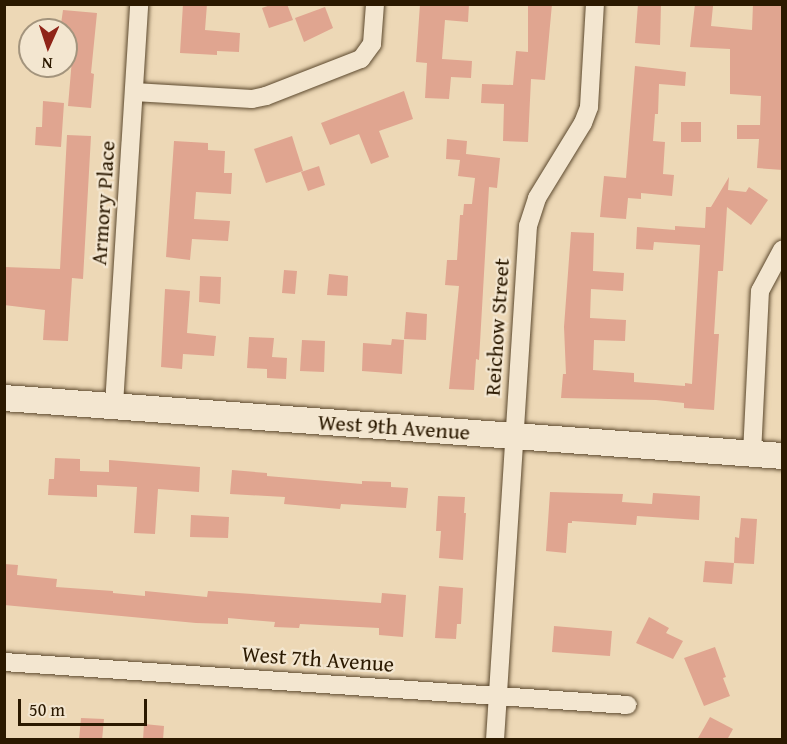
<!DOCTYPE html>
<html>
<head>
<meta charset="utf-8">
<style>
	body { margin:0 }
	#map { position:relative; width:787px; height:744px; overflow:hidden; background:#edd8b6; font-family:"Gentium Book Plus",serif }
	div>[style] { position:absolute }
	.building>* { inset:0; background:#e0a590 }
	.roads { filter:drop-shadow(0 0 2px #5c492e) drop-shadow(0 0 2px #5c492e) }
	.minor>* { height:18px; margin:-9px; padding:0 9px; transform-origin:9px; border-radius:9px; background:#f3e6d0 }
	.secondary>* { height:26px; margin:-13px; padding:0 13px; transform-origin:13px; border-radius:13px; background:#f3e6d0 }
	span { translate:-50% -50%; white-space:nowrap; text-align:center; line-height:1.15; -webkit-text-stroke:4.5px #f3e6d0; paint-order:stroke }
	.street-label { font-size:22px; color:#2b1900 }
	.frame { position:absolute; inset:0; border:6px solid #2b1900; pointer-events:none }
	.north { position:absolute; left:18px; top:18px; width:60px; height:60px; box-sizing:border-box; background:#f3e6d0; border:2px solid #a3947d; border-radius:50%; rotate:183deg; font-size:16px; font-weight:700; line-height:24px; text-align:center; color:#2b1900 }
	.north::after { content:''; display:block; margin:auto; width:21px; height:27px; background:#8f2418; clip-path:polygon(50% 0,100% 100%,50% 72%,0 100%) }
	.scale { position:absolute; left:18px; top:699px; width:129px; height:27px; box-sizing:border-box; border:3px solid #2b1900; border-top:0; padding-left:8px; font-size:18px; line-height:21px; white-space:nowrap; color:#2b1900; -webkit-text-stroke:4px #f3e6d0; paint-order:stroke }
</style>
</head>
<body>
<div id="map">
	<div class="building">
		<i style="clip-path:polygon(183px 4px,207px 4px,205px 30px,240px 33px,239px 52px,217px 51px,217px 55px,180px 53px)"></i>
		<i style="clip-path:polygon(273px 4px,287px 4px,293px 20px,269px 28px,262px 8px)"></i>
		<i style="clip-path:polygon(420px 4px,469px 4px,468px 22px,445px 20px,442px 59px,472px 61px,471px 78px,451px 77px,449px 99px,425px 98px,427px 63px,416px 62px)"></i>
		<i style="clip-path:polygon(528px 4px,552px 4px,545px 80px,531px 79px,528px 142px,503px 141px,504px 104px,481px 103px,482px 84px,513px 85px,516px 51px,528px 52px)"></i>
		<i style="clip-path:polygon(638px 4px,661px 4px,660px 45px,635px 43px)"></i>
		<i style="clip-path:polygon(695px 4px,713px 6px,711px 26px,752px 30px,753px 4px,783px 4px,783px 170px,757px 168px,759px 139px,737px 139px,737px 125px,760px 125px,761px 96px,730px 94px,730px 49px,690px 47px)"></i>
		<i style="clip-path:polygon(325px 7px,333px 28px,304px 42px,295px 18px)"></i>
		<i style="clip-path:polygon(63px 10px,97px 13px,91px 73px,94px 74px,91px 108px,68px 106px,72px 59px,66px 58px,66px 24px,61px 24px)"></i>
		<i style="clip-path:polygon(635px 66px,686px 72px,685px 86px,659px 84px,658px 114px,655px 114px,653px 141px,665px 142px,663px 174px,674px 175px,672px 196px,641px 193px,641px 199px,628px 198px,626px 219px,600px 217px,604px 176px,626px 178px)"></i>
		<i style="clip-path:polygon(404px 91px,413px 119px,379px 131px,389px 157px,371px 164px,359px 134px,330px 145px,321px 123px)"></i>
		<i style="clip-path:polygon(43px 101px,64px 103px,61px 147px,35px 145px,36px 127px,42px 127px)"></i>
		<i style="clip-path:polygon(681px 122px,701px 122px,701px 142px,681px 142px)"></i>
		<i style="clip-path:polygon(67px 135px,91px 136px,83px 279px,72px 278px,68px 341px,43px 340px,45px 310px,4px 305px,4px 267px,60px 269px)"></i>
		<i style="clip-path:polygon(292px 136px,303px 171px,266px 183px,254px 149px)"></i>
		<i style="clip-path:polygon(447px 139px,467px 141px,466px 154px,500px 158px,497px 188px,489px 187px,479px 360px,476px 359px,474px 390px,449px 389px,459px 286px,445px 285px,447px 260px,457px 260px,460px 215px,463px 215px,464px 204px,472px 204px,475px 178px,458px 176px,460px 160px,446px 159px)"></i>
		<i style="clip-path:polygon(174px 141px,208px 143px,208px 150px,225px 151px,224px 173px,232px 173px,231px 194px,196px 192px,194px 219px,230px 221px,228px 241px,192px 239px,190px 260px,166px 257px)"></i>
		<i style="clip-path:polygon(319px 166px,325px 185px,308px 191px,301px 172px)"></i>
		<i style="clip-path:polygon(729px 177px,728px 190px,746px 192px,749px 187px,768px 200px,751px 225px,727px 207px,723px 271px,718px 271px,714px 334px,719px 334px,714px 410px,684px 408px,684px 403px,656px 400px,561px 398px,563px 374px,566px 374px,564px 327px,571px 232px,594px 233px,593px 271px,624px 273px,623px 291px,591px 289px,590px 318px,626px 320px,625px 341px,594px 340px,593px 370px,634px 373px,634px 382px,685px 386px,685px 383px,692px 384px,700px 245px,654px 242px,653px 250px,636px 249px,637px 227px,675px 230px,675px 226px,705px 228px,706px 207px,711px 207px)"></i>
		<i style="clip-path:polygon(284px 270px,297px 271px,295px 294px,282px 293px)"></i>
		<i style="clip-path:polygon(329px 274px,348px 276px,347px 296px,327px 295px)"></i>
		<i style="clip-path:polygon(200px 276px,221px 277px,220px 304px,199px 302px)"></i>
		<i style="clip-path:polygon(165px 289px,190px 291px,187px 333px,216px 336px,214px 356px,183px 354px,182px 369px,161px 367px)"></i>
		<i style="clip-path:polygon(406px 312px,427px 314px,426px 340px,404px 339px)"></i>
		<i style="clip-path:polygon(249px 337px,274px 338px,272px 357px,287px 358px,286px 379px,267px 378px,267px 369px,247px 368px)"></i>
		<i style="clip-path:polygon(392px 339px,404px 340px,402px 374px,362px 371px,363px 343px,391px 345px)"></i>
		<i style="clip-path:polygon(302px 340px,325px 341px,324px 372px,300px 371px)"></i>
		<i style="clip-path:polygon(55px 458px,80px 459px,80px 471px,109px 472px,109px 460px,200px 467px,199px 492px,158px 489px,155px 534px,134px 533px,137px 487px,97px 485px,97px 497px,48px 495px,49px 479px,54px 479px)"></i>
		<i style="clip-path:polygon(232px 470px,267px 473px,267px 476px,362px 484px,362px 481px,391px 482px,391px 487px,408px 488px,406px 508px,341px 504px,340px 509px,284px 504px,285px 497px,230px 494px)"></i>
		<i style="clip-path:polygon(550px 492px,623px 494px,622px 502px,652px 504px,653px 493px,700px 496px,699px 520px,637px 516px,636px 525px,572px 521px,572px 523px,568px 523px,566px 553px,546px 551px)"></i>
		<i style="clip-path:polygon(438px 496px,465px 497px,464px 513px,466px 513px,463px 560px,439px 558px,441px 531px,436px 531px)"></i>
		<i style="clip-path:polygon(191px 515px,229px 517px,228px 538px,190px 537px)"></i>
		<i style="clip-path:polygon(741px 518px,757px 519px,754px 564px,734px 563px,735px 537px,739px 538px)"></i>
		<i style="clip-path:polygon(705px 561px,734px 563px,732px 584px,703px 582px)"></i>
		<i style="clip-path:polygon(4px 564px,18px 565px,17px 575px,57px 579px,56px 587px,113px 591px,113px 593px,145px 596px,145px 591px,207px 597px,208px 591px,381px 603px,382px 593px,406px 595px,403px 637px,379px 635px,379px 628px,300px 624px,299px 628px,274px 627px,275px 622px,228px 618px,228px 624px,196px 623px,4px 605px)"></i>
		<i style="clip-path:polygon(439px 586px,463px 588px,461px 624px,457px 624px,456px 639px,435px 638px)"></i>
		<i style="clip-path:polygon(649px 617px,669px 628px,666px 633px,683px 641px,673px 659px,636px 643px)"></i>
		<i style="clip-path:polygon(554px 626px,612px 631px,610px 656px,552px 652px)"></i>
		<i style="clip-path:polygon(715px 647px,726px 677px,723px 678px,730px 696px,704px 706px,684px 658px)"></i>
		<i style="clip-path:polygon(710px 717px,733px 729px,727px 740px,697px 740px)"></i>
		<i style="clip-path:polygon(81px 718px,104px 719px,102px 740px,79px 740px)"></i>
		<i style="clip-path:polygon(144px 724px,164px 726px,163px 740px,143px 740px)"></i>
	</div>
	<div class="roads">
		<div class="minor">
			<i style="left:134px;top:92px;width:118px;rotate:3.4deg"></i>
			<i style="left:252px;top:99px;width:14px;rotate:-12deg"></i>
			<i style="left:266px;top:96px;width:102px;rotate:-21.3deg"></i>
			<i style="left:361px;top:59px;width:19px;rotate:-54deg"></i>
			<i style="left:372px;top:44px;width:40px;rotate:-85.7deg"></i>
			<i style="left:114px;top:405px;width:402px;rotate:-86.4deg"></i>
			<i style="left:752px;top:454px;width:163px;rotate:-87.2deg"></i>
			<i style="left:760px;top:291px;width:47px;rotate:-61.8deg"></i>
			<i style="left:4px;top:662px;width:625px;rotate:3.94deg"></i>
			<i style="left:495px;top:740px;width:515px;rotate:-86.33deg"></i>
			<i style="left:528px;top:226px;width:29px;rotate:-72deg"></i>
			<i style="left:537px;top:198px;width:88px;rotate:-58.5deg"></i>
			<i style="left:583px;top:123px;width:17px;rotate:-69deg"></i>
			<i style="left:589px;top:107px;width:103px;rotate:-86.7deg"></i>
		</div>
		<div class="secondary">
			<i style="left:4px;top:398px;width:780px;rotate:4.26deg"></i>
		</div>
	</div>
	<div class="street-label">
		<span style="left:103px;top:203px;rotate:-86deg">Armory Place</span>
		<span style="left:497px;top:327px;rotate:-86deg">Reichow Street</span>
		<span style="left:394px;top:427px;rotate:4deg">West 9th Avenue</span>
		<span style="left:318px;top:659px;rotate:4deg">West 7th Avenue</span>
	</div>
	<div class="frame"></div>
	<div class="north">N</div>
	<div class="scale">50 m</div>
</div>
</body>
</html>
